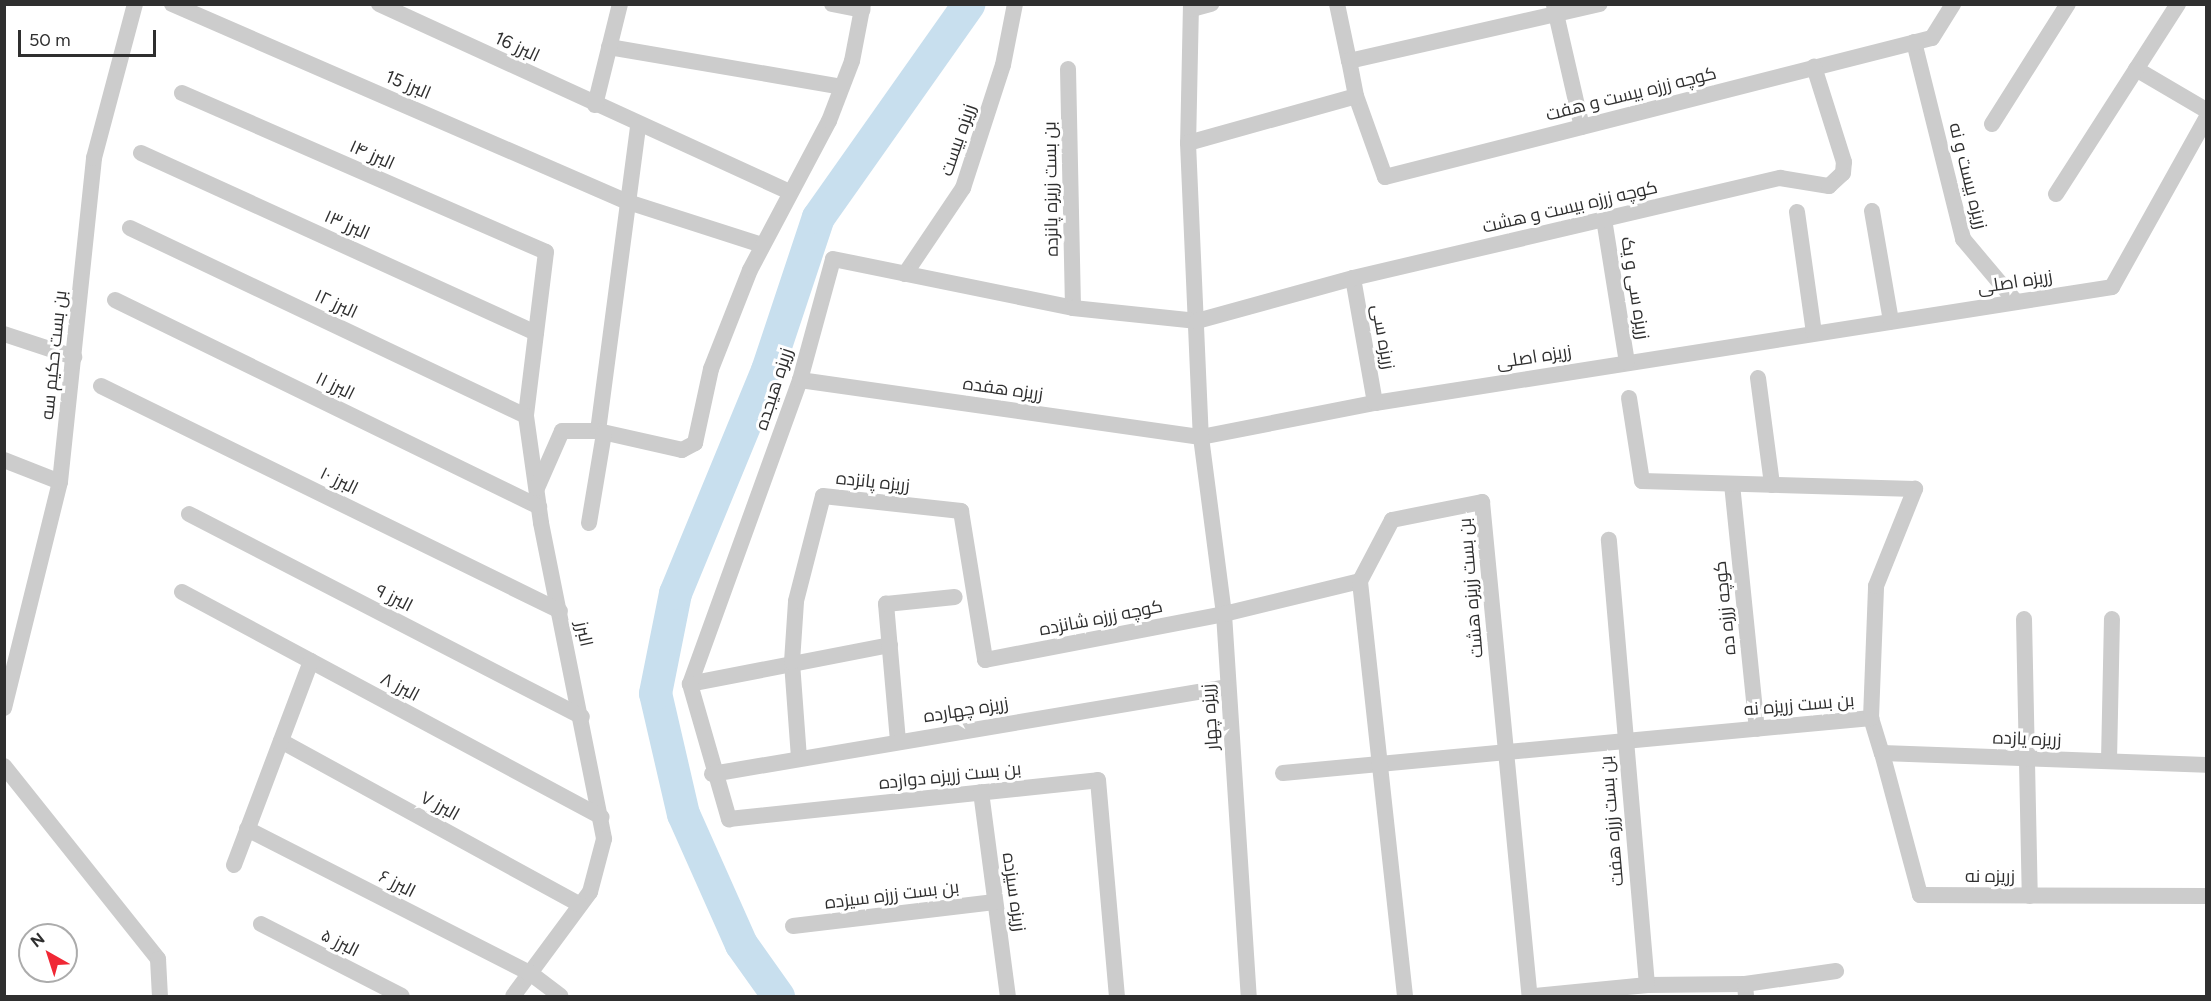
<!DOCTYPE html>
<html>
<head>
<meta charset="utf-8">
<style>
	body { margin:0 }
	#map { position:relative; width:2211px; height:1001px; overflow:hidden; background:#fff; font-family:Figtree,Cairo,sans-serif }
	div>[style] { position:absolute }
	.river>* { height:33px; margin:-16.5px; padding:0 16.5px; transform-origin:16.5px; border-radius:16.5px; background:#c8dfee }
	.minor>* { height:16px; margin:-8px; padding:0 8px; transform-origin:8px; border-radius:8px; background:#ccc }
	span { translate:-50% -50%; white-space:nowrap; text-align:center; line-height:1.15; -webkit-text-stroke:6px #fff; paint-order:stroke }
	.street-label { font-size:18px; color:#2f2f2f }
	.frame { position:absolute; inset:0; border:6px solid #2f2f2f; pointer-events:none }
	.north { position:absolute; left:18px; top:923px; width:60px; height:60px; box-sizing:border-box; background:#fff; border:2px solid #acacac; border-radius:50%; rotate:321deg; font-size:16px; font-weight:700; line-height:24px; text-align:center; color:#2f2f2f }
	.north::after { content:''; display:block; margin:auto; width:21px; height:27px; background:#f02835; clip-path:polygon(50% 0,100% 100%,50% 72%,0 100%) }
	.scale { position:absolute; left:18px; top:30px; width:138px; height:27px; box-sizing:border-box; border:3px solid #2f2f2f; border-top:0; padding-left:8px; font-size:18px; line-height:21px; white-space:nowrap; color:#2f2f2f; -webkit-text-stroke:4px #fff; paint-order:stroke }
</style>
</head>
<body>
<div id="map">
	<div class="river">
		<i style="left:778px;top:996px;width:64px;rotate:-125.4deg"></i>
		<i style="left:741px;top:944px;width:142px;rotate:-114deg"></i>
		<i style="left:683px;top:814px;width:124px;rotate:-103deg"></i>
		<i style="left:655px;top:693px;width:102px;rotate:-78.7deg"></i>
		<i style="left:675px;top:593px;width:241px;rotate:-67.6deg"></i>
		<i style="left:767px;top:370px;width:161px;rotate:-71.6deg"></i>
		<i style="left:818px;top:217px;width:261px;rotate:-54.8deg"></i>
	</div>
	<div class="minor">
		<i style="left:172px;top:4px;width:497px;rotate:23.5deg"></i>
		<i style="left:628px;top:202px;width:141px;rotate:17.8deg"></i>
		<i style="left:379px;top:4px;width:451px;rotate:24.6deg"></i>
		<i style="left:832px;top:4px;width:31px;rotate:11deg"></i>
		<i style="left:1191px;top:4px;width:139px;rotate:91.2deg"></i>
		<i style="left:1188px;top:143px;width:294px;rotate:87.5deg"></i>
		<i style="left:1201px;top:437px;width:177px;rotate:-11.1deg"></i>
		<i style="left:1375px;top:403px;width:746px;rotate:-8.94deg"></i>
		<i style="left:2112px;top:287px;width:193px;rotate:-60.8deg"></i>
		<i style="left:1337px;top:4px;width:58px;rotate:78.1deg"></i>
		<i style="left:1554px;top:5px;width:125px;rotate:77.1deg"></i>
		<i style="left:1192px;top:9px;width:20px;rotate:-15deg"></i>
		<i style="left:1914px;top:42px;width:203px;rotate:76deg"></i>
		<i style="left:1963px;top:239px;width:82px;rotate:49.9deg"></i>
		<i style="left:609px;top:47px;width:236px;rotate:9.7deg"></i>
		<i style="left:1068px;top:69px;width:239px;rotate:88.8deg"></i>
		<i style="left:2136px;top:69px;width:81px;rotate:30.4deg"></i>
		<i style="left:182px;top:93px;width:397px;rotate:23.6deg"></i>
		<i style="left:546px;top:252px;width:165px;rotate:97deg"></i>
		<i style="left:526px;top:416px;width:108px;rotate:82deg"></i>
		<i style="left:541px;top:523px;width:322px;rotate:78.7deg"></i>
		<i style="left:604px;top:839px;width:55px;rotate:104.8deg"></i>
		<i style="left:590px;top:892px;width:129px;rotate:126.5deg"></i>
		<i style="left:1356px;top:96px;width:86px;rotate:70.3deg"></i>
		<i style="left:1385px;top:177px;width:564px;rotate:-14.26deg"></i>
		<i style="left:1932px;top:38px;width:40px;rotate:-58deg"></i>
		<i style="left:595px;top:105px;width:104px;rotate:-76.1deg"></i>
		<i style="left:1992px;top:124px;width:142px;rotate:-57.7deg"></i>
		<i style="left:1188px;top:143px;width:174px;rotate:-15.6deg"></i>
		<i style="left:1356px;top:96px;width:36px;rotate:-101deg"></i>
		<i style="left:1349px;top:61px;width:257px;rotate:-12.8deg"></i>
		<i style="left:141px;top:153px;width:434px;rotate:24.5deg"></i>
		<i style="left:2056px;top:194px;width:226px;rotate:-57.3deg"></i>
		<i style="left:1872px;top:211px;width:112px;rotate:80.2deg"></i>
		<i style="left:1797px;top:212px;width:122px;rotate:82deg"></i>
		<i style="left:1604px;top:219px;width:145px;rotate:80.9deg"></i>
		<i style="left:130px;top:228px;width:438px;rotate:25.4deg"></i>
		<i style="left:905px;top:274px;width:104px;rotate:-56deg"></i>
		<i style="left:963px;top:188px;width:129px;rotate:-72deg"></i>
		<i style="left:1003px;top:65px;width:62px;rotate:-78.9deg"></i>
		<i style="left:1353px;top:278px;width:127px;rotate:80deg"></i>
		<i style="left:115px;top:300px;width:472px;rotate:26deg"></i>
		<i style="left:4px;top:334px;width:74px;rotate:18.2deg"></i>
		<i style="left:1758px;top:378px;width:108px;rotate:82.5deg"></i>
		<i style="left:800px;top:380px;width:405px;rotate:8.1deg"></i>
		<i style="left:1201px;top:437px;width:178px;rotate:82.6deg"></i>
		<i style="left:1224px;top:614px;width:383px;rotate:86.3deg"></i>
		<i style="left:101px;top:386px;width:511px;rotate:26.11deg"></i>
		<i style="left:598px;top:431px;width:308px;rotate:-82.5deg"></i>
		<i style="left:4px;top:460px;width:60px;rotate:21.4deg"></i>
		<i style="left:1732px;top:484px;width:246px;rotate:84.2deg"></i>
		<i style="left:537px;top:488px;width:62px;rotate:-66.3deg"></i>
		<i style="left:562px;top:431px;width:36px"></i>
		<i style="left:598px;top:431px;width:86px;rotate:12.7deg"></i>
		<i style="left:682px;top:450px;width:15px;rotate:-28deg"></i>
		<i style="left:695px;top:443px;width:76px;rotate:-77.8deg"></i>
		<i style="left:711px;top:369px;width:106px;rotate:-68.5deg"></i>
		<i style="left:750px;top:270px;width:169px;rotate:-62.1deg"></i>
		<i style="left:829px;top:121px;width:64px;rotate:-69deg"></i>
		<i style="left:852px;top:61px;width:58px;rotate:-79.1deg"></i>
		<i style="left:189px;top:514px;width:442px;rotate:27.3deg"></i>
		<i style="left:589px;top:523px;width:91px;rotate:-80.5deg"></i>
		<i style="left:182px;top:592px;width:476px;rotate:28.2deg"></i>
		<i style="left:2024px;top:619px;width:277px;rotate:88.8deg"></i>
		<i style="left:890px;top:645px;width:204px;rotate:169deg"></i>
		<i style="left:690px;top:684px;width:323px;rotate:-70.1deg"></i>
		<i style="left:800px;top:380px;width:125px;rotate:-74.7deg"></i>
		<i style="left:833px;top:259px;width:245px;rotate:11.5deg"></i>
		<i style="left:1073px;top:308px;width:125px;rotate:6deg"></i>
		<i style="left:1197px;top:321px;width:162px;rotate:-15.4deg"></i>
		<i style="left:1353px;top:278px;width:439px;rotate:-13.2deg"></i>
		<i style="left:1780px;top:178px;width:50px;rotate:9.3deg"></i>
		<i style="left:1829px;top:186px;width:19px;rotate:-43deg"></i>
		<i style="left:1843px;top:173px;width:11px;rotate:-85deg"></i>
		<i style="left:1844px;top:162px;width:100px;rotate:-107.5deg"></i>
		<i style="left:690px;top:684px;width:141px;rotate:73.9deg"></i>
		<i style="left:729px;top:819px;width:371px;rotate:-6deg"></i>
		<i style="left:1098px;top:780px;width:217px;rotate:85deg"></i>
		<i style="left:4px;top:708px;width:233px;rotate:-76.1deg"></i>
		<i style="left:60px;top:482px;width:326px;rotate:-84deg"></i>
		<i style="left:94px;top:158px;width:159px;rotate:-75.1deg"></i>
		<i style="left:1871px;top:718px;width:37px;rotate:73deg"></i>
		<i style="left:1882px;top:753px;width:324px;rotate:2.1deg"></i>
		<i style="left:281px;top:741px;width:341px;rotate:28.7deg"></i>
		<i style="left:898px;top:741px;width:138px;rotate:-95deg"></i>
		<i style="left:886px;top:604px;width:69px;rotate:-5.8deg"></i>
		<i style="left:1882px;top:753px;width:147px;rotate:75deg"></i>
		<i style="left:1920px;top:895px;width:286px;rotate:0.2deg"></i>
		<i style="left:799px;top:758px;width:96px;rotate:-94.2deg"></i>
		<i style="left:792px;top:662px;width:61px;rotate:-86.2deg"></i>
		<i style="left:796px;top:601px;width:108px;rotate:-75.6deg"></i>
		<i style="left:823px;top:496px;width:139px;rotate:6.2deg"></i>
		<i style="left:961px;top:511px;width:151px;rotate:80.8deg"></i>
		<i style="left:985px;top:660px;width:243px;rotate:-10.9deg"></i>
		<i style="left:1224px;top:614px;width:140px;rotate:-13.6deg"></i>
		<i style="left:2109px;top:761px;width:142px;rotate:-88.8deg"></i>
		<i style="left:4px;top:766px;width:247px;rotate:51.4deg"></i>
		<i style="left:158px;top:959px;width:37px;rotate:87deg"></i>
		<i style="left:1283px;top:773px;width:591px;rotate:-5.34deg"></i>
		<i style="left:1871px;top:718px;width:132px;rotate:-87.8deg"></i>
		<i style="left:1876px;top:586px;width:105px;rotate:-68.1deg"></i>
		<i style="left:1915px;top:489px;width:273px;rotate:-178.3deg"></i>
		<i style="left:1642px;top:481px;width:84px;rotate:-98.9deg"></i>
		<i style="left:712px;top:774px;width:522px;rotate:-9.59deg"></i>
		<i style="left:981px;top:792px;width:206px;rotate:82.5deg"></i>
		<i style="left:247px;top:829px;width:318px;rotate:27deg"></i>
		<i style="left:530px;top:973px;width:38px;rotate:37deg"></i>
		<i style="left:234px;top:865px;width:218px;rotate:-69.3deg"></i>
		<i style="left:261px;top:924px;width:158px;rotate:27.1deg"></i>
		<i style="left:793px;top:926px;width:203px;rotate:-6.8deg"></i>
		<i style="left:1647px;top:985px;width:98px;rotate:-0.6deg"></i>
		<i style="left:1405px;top:996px;width:417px;rotate:-96.2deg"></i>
		<i style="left:1360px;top:581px;width:69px;rotate:-62.3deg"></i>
		<i style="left:1392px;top:520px;width:92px;rotate:-11.3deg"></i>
		<i style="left:1482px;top:502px;width:496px;rotate:84.5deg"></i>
		<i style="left:1535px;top:996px;width:113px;rotate:-5.6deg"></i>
		<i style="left:1647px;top:985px;width:447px;rotate:-94.9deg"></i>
		<i style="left:1746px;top:996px;width:12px;rotate:-95deg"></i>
		<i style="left:1745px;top:984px;width:92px;rotate:-8.1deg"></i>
	</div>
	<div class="street-label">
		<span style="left:517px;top:47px;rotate:25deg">البرز 16</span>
		<span style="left:408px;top:85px;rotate:23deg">البرز 15</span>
		<span style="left:1631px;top:94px;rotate:-14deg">کوچه زرزه بیست و هفت</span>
		<span style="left:958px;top:140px;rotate:-71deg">زریزه بیست</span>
		<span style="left:372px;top:155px;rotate:24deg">البرز ۱۴</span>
		<span style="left:1968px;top:176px;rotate:76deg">زریزه بیست و نه</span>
		<span style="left:1051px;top:189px;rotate:-91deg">بن بست زریزه پانزده</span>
		<span style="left:1570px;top:207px;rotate:-13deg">کوچه زرزه بیست و هشت</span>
		<span style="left:347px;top:225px;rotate:24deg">البرز ۱۳</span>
		<span style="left:2015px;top:282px;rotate:-9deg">زریزه اصلی</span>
		<span style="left:1635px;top:288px;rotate:81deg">زریزه سی و یک</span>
		<span style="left:336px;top:304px;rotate:25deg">البرز ۱۲</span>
		<span style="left:1383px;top:337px;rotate:80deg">زریزه سی</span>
		<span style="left:54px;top:355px;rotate:-84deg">بن بست حکیم سه</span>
		<span style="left:1534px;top:357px;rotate:-9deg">زریزه اصلی</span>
		<span style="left:335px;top:386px;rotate:26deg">البرز ۱۱</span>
		<span style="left:774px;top:389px;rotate:-72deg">زریزه هیجده</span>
		<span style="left:1003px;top:389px;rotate:8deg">زریزه هفده</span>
		<span style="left:339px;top:481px;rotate:26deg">البرز ۱۰</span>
		<span style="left:873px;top:482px;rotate:6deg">زریزه پانزده</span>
		<span style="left:1471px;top:588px;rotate:-95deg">بن بست زریزه هشت</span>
		<span style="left:394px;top:598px;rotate:27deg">البرز ۹</span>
		<span style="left:1725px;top:608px;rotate:-96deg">کوچه زرزه ده</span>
		<span style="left:1101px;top:618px;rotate:-11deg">کوچه زرزه شانزده</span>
		<span style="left:584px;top:634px;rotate:78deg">البرز</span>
		<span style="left:400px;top:687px;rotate:28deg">البرز ۸</span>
		<span style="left:1799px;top:705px;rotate:-5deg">بن بست زریزه نه</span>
		<span style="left:966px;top:710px;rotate:-9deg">زریزه چهارده</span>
		<span style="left:1210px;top:717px;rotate:-94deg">زریزه چهار</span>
		<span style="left:2027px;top:739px;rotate:2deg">زریزه یازده</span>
		<span style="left:950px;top:776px;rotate:-6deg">بن بست زریزه دوازده</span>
		<span style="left:440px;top:806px;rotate:29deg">البرز ۷</span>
		<span style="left:1612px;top:821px;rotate:-95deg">بن بست زرزه هفت</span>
		<span style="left:1990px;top:876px">زریزه نه</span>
		<span style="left:397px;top:884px;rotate:27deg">البرز ۶</span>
		<span style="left:1014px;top:892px;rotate:82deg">زریزه سیزده</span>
		<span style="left:892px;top:895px;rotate:-7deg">بن بست زرزه سیزده</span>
		<span style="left:340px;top:943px;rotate:27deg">البرز ۵</span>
	</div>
	<div class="frame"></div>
	<div class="north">N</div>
	<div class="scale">50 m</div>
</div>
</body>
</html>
